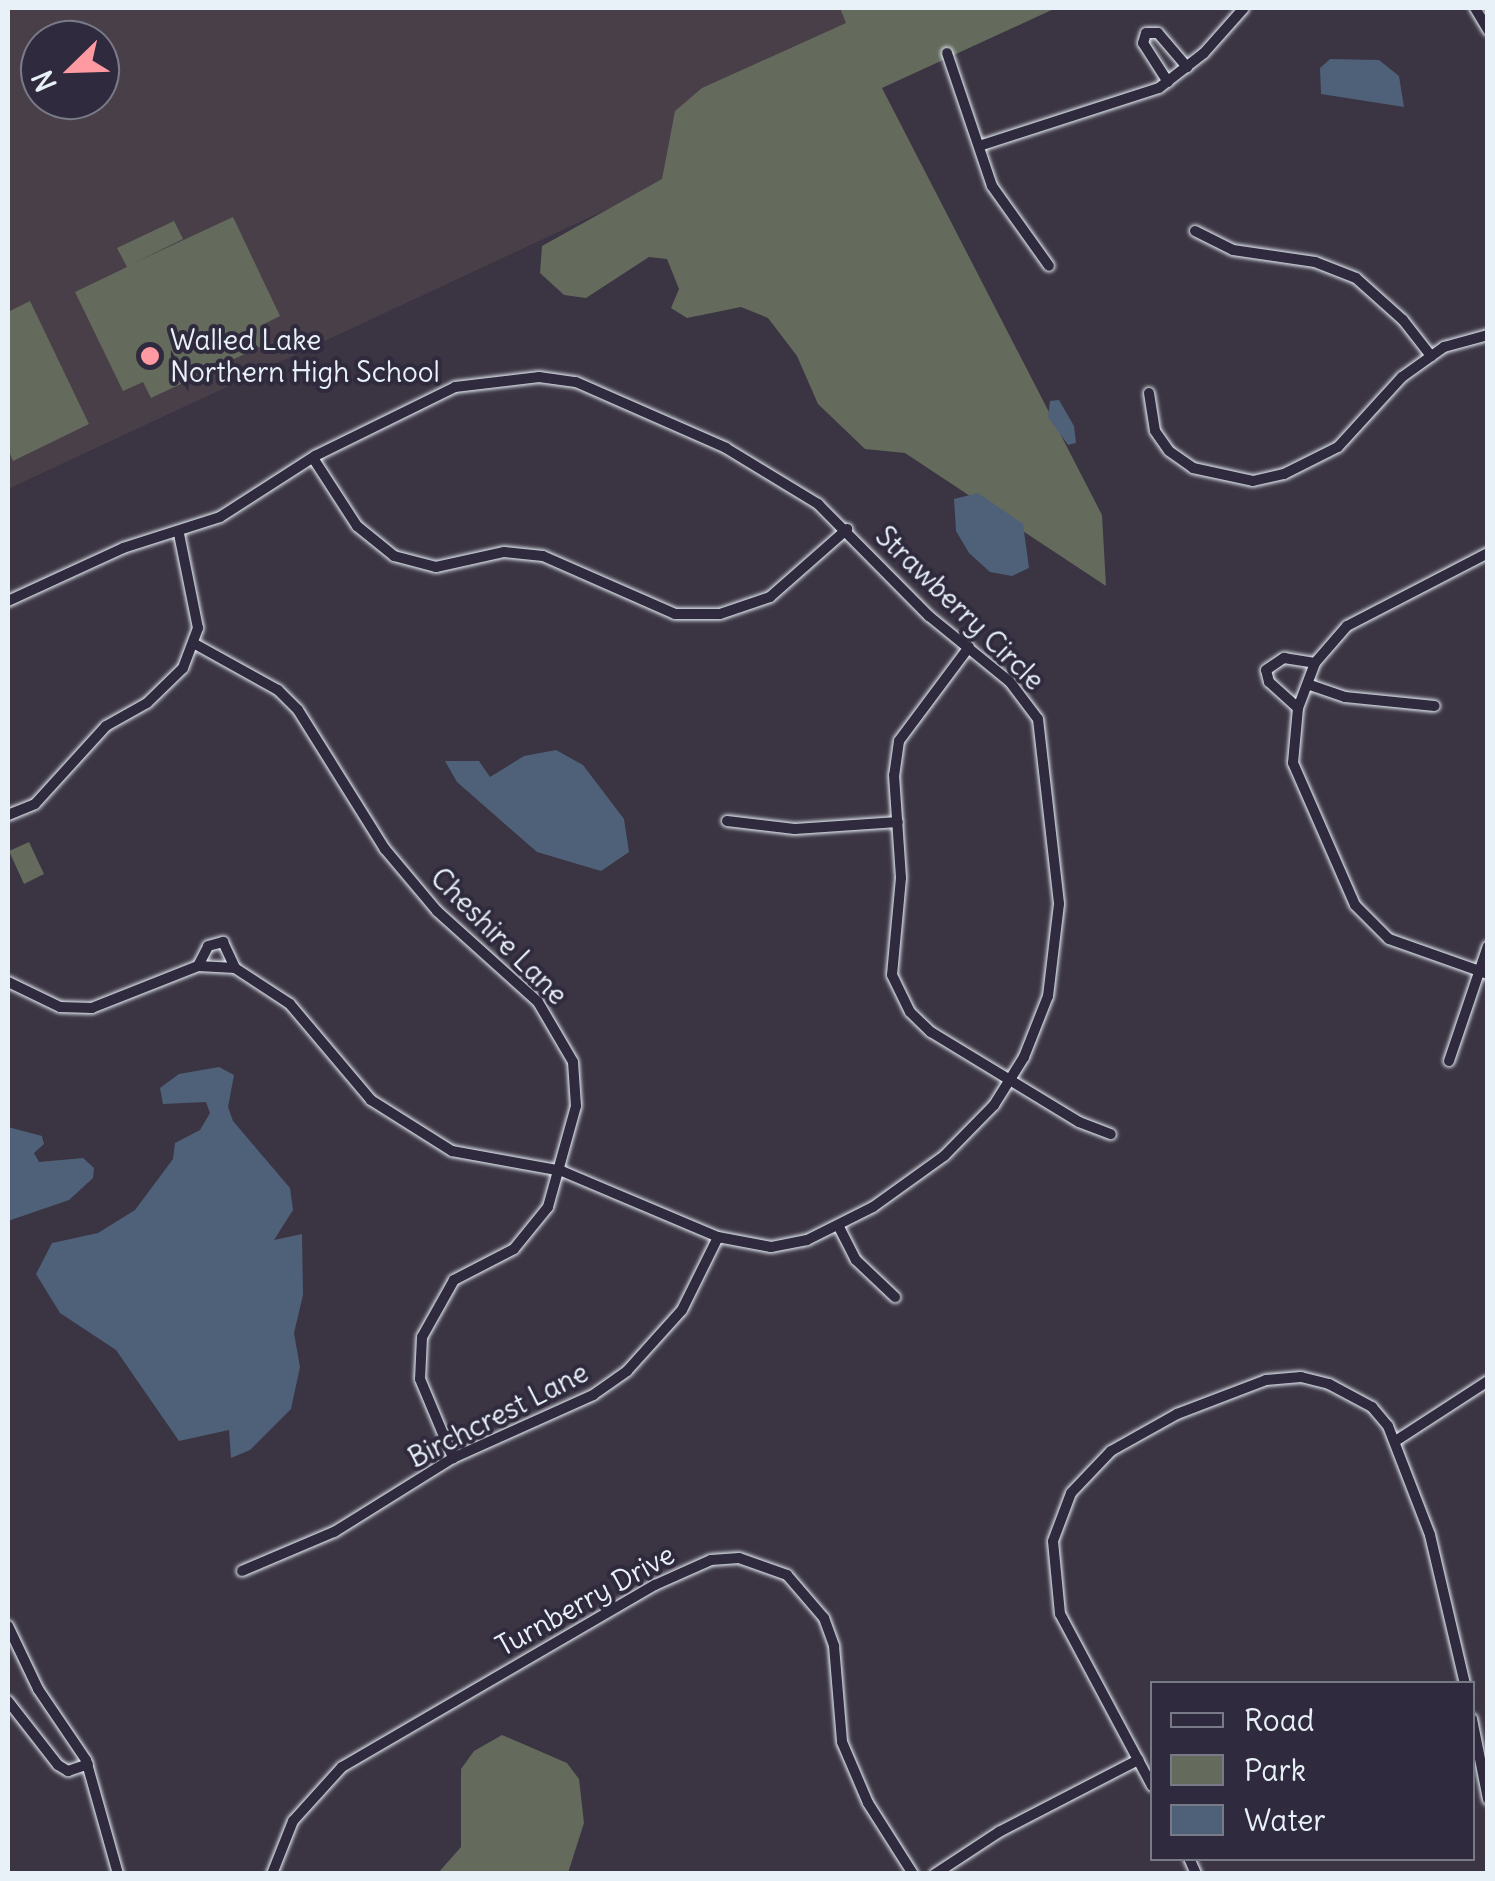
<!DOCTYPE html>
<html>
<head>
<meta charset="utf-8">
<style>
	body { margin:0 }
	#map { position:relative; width:1495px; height:1881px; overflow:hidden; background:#3b3442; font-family:Delius,sans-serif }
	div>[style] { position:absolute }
	.built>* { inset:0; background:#493f49 }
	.green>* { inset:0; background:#646a5c }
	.water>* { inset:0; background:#4e6179 }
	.roads { filter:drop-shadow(0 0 2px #e8f1f8) drop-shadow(0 0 2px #e8f1f8) }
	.minor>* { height:10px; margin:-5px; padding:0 5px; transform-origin:5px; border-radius:5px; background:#2f2a3d }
	.dots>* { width:28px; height:28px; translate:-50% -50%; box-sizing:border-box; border:5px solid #2f2a3d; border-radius:50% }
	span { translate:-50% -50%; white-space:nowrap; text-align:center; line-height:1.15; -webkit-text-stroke:8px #2f2a3d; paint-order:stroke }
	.poi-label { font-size:28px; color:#e8f1f8 }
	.left { translate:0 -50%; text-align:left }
	.street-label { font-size:28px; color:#e8f1f8 }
	.frame { position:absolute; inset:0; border:10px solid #e8f1f8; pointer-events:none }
	.legend { position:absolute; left:1150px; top:1681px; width:325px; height:180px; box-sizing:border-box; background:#2f2a3d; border:2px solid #797a88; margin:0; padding:12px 18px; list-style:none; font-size:30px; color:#e8f1f8 }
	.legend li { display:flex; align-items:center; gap:20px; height:50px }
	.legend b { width:50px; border:2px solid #797a88 }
	.north { position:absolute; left:20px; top:20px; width:100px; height:100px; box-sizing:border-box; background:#2f2a3d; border:2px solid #797a88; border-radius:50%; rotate:247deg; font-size:28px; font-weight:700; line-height:40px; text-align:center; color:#e8f1f8 }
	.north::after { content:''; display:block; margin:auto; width:35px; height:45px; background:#ff9aa2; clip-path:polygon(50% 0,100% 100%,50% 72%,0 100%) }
</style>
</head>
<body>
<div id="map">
	<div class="built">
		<i style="clip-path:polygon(evenodd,8px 8px,840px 8px,847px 23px,728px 80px,755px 140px,8px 489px,8px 8px,40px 40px,100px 40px,100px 100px,40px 100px,40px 40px)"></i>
	</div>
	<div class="green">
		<i style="clip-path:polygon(840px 8px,1056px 8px,882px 88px,1102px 515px,1106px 586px,905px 453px,865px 449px,818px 404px,797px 356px,768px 318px,741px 307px,687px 318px,671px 308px,679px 289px,667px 259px,649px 257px,586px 298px,564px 295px,540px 273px,542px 246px,662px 179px,675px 111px,702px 88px,846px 23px)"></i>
		<i style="clip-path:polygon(233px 217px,280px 316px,260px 326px,268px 343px,151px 398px,143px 382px,123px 391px,75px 292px,127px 267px,117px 248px,174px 221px,183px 239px,134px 263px)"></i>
		<i style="clip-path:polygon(30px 301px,89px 424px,13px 461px,8px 449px,8px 312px)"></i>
		<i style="clip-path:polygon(29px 842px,44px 874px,24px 884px,9px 851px)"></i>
		<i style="clip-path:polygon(502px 1735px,567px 1763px,579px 1779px,584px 1823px,568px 1873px,438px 1873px,461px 1847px,461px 1769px,474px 1751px)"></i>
	</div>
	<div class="water">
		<i style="clip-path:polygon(1330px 59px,1379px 60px,1399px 76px,1404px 107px,1321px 94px,1320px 68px)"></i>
		<i style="clip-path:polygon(1059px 400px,1074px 426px,1076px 443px,1068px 445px,1048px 417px,1050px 401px)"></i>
		<i style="clip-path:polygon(978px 493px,1023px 524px,1029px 568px,1012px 576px,990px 572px,969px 553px,956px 531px,954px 499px)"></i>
		<i style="clip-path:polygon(556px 750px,583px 765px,624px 819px,629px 852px,601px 871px,537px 852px,457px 782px,445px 761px,479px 761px,490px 777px,524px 756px)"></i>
		<i style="clip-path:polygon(219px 1067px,234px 1075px,228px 1107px,233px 1121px,290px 1188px,293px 1210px,274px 1240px,302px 1234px,303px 1295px,294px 1333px,300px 1367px,291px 1409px,250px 1450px,231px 1458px,229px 1430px,179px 1441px,116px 1350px,60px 1313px,36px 1274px,52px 1243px,98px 1233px,135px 1210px,173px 1159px,175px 1143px,200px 1130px,210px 1113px,206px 1102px,163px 1104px,160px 1088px,179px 1074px)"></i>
		<i style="clip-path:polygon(8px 1127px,42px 1136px,44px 1144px,34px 1153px,39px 1162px,83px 1158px,94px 1168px,93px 1178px,69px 1200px,8px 1221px)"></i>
	</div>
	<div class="roads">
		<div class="minor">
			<i style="left:1475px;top:8px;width:26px;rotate:59deg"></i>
			<i style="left:947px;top:53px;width:140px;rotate:71.3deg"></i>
			<i style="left:992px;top:186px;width:98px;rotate:54.5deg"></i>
			<i style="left:1168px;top:82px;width:46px;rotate:-122.7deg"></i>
			<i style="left:1143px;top:43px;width:10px;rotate:-73deg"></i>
			<i style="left:1146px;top:33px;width:12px"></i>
			<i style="left:1158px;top:33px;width:45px;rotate:49.5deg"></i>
			<i style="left:979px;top:146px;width:189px;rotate:-17.9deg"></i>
			<i style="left:1159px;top:88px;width:57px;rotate:-37.9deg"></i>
			<i style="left:1204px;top:53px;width:60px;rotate:-48.4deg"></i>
			<i style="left:1195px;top:231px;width:42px;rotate:26.6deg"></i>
			<i style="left:1233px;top:250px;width:83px;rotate:8.3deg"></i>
			<i style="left:1315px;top:262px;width:44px;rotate:21.3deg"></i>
			<i style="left:1356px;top:278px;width:63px;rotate:41.8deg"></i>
			<i style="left:1403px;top:320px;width:46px;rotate:52.1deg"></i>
			<i style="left:1149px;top:393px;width:38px;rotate:81deg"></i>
			<i style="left:1155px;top:431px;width:24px;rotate:55deg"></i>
			<i style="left:1169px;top:451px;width:29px;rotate:35deg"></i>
			<i style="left:1193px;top:468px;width:61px;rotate:12.2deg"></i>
			<i style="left:1253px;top:481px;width:32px;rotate:-13deg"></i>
			<i style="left:1284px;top:474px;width:60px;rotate:-26.6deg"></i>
			<i style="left:1338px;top:447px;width:95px;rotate:-47.6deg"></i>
			<i style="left:1402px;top:377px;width:52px;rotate:-35.5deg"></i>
			<i style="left:1444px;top:347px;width:46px;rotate:-15.3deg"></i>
			<i style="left:313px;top:458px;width:81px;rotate:57.1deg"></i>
			<i style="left:357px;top:526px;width:48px;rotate:39deg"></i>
			<i style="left:394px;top:556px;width:43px;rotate:14.7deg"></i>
			<i style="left:436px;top:567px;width:70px;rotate:-12.4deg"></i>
			<i style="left:504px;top:552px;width:39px;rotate:6deg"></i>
			<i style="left:543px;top:556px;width:144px;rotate:23.7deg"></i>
			<i style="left:675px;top:614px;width:45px"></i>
			<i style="left:720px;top:614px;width:53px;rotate:-18.8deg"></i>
			<i style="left:770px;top:597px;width:103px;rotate:-41.4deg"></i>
			<i style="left:1488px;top:553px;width:159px;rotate:152.6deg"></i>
			<i style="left:1347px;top:626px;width:49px;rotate:130.9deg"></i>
			<i style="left:1315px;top:663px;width:48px;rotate:110.7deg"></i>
			<i style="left:1298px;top:708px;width:55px;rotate:95.2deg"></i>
			<i style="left:1293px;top:763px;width:155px;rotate:66.4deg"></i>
			<i style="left:1355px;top:905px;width:48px;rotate:45deg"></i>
			<i style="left:1389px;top:939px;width:105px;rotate:19.5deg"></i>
			<i style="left:8px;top:601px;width:127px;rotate:-24.7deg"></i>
			<i style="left:123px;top:548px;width:102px;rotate:-17.7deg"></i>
			<i style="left:220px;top:517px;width:113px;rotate:-32.7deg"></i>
			<i style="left:315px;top:456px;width:156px;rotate:-26.2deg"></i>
			<i style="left:455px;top:387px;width:85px;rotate:-6.8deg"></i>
			<i style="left:539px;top:377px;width:37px;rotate:8deg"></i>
			<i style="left:576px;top:382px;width:164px;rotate:23.7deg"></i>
			<i style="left:726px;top:448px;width:108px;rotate:31.3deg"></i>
			<i style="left:818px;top:504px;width:158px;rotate:45.3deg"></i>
			<i style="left:929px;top:616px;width:104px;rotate:39.2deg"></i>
			<i style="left:1010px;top:682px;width:46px;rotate:52.9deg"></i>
			<i style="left:1038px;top:719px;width:186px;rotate:83.5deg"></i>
			<i style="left:1059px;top:904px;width:93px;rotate:96.8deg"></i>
			<i style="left:1048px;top:996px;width:66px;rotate:111.5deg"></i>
			<i style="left:1024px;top:1057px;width:57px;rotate:122deg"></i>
			<i style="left:994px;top:1105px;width:71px;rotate:134.4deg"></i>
			<i style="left:944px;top:1156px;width:87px;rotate:144.3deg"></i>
			<i style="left:873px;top:1207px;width:74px;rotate:153.4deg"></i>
			<i style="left:807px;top:1240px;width:37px;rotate:169deg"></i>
			<i style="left:771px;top:1247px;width:54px;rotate:-169.3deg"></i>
			<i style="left:718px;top:1237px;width:169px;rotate:-157.1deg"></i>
			<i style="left:562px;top:1171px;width:112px;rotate:-169.7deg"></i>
			<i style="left:452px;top:1151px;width:96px;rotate:-147.8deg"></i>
			<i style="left:371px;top:1100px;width:126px;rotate:-130.2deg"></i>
			<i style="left:290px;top:1004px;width:66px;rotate:-146.8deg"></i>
			<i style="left:235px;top:968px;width:37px;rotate:-177deg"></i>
			<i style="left:198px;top:966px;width:114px;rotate:158.4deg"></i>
			<i style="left:92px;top:1008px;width:32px;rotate:-178deg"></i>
			<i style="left:60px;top:1007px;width:58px;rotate:-154.3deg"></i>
			<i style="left:195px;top:644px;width:95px;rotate:29deg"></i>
			<i style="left:278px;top:690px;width:28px;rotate:45deg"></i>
			<i style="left:298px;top:710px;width:164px;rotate:58deg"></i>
			<i style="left:385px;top:849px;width:81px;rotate:50deg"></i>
			<i style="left:437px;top:911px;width:136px;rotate:42deg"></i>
			<i style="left:538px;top:1002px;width:69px;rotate:59.7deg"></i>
			<i style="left:573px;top:1062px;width:44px;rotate:86.1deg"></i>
			<i style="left:576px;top:1106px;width:105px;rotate:105.5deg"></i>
			<i style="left:548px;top:1207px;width:54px;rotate:129deg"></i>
			<i style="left:514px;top:1249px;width:68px;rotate:152.7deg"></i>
			<i style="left:454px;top:1280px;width:65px;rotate:119.3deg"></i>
			<i style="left:422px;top:1337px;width:42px;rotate:92.7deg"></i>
			<i style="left:420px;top:1379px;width:86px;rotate:67.3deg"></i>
			<i style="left:969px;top:647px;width:117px;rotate:126.7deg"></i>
			<i style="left:899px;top:741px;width:34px;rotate:98deg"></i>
			<i style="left:894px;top:775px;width:103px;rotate:86.1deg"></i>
			<i style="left:901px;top:878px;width:97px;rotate:95.3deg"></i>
			<i style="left:892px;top:975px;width:41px;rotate:64.1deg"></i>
			<i style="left:910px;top:1012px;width:29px;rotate:44deg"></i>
			<i style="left:931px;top:1032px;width:173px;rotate:31.3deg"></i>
			<i style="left:1079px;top:1122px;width:34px;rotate:21deg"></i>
			<i style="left:1310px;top:685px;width:37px;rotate:19deg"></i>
			<i style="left:1345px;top:697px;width:90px;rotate:5.7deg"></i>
			<i style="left:1298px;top:708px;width:39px;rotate:-138deg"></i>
			<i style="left:1269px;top:682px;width:12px;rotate:-104deg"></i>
			<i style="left:1266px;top:670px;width:22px;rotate:-34deg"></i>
			<i style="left:1284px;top:658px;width:31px;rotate:9deg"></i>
			<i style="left:8px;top:815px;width:29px;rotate:-22deg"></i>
			<i style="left:35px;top:804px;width:105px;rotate:-47.7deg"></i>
			<i style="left:106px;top:726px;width:47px;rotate:-29.3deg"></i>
			<i style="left:147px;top:703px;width:50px;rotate:-44.2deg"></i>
			<i style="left:183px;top:668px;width:43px;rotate:-69.4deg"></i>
			<i style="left:198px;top:628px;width:96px;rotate:-101.4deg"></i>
			<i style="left:727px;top:821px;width:68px;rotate:6.7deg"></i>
			<i style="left:795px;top:829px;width:103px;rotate:-3.9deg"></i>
			<i style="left:198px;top:966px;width:22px;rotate:-63deg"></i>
			<i style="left:208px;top:946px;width:16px;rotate:-15deg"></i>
			<i style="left:223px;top:942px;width:29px;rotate:65deg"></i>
			<i style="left:1449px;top:1061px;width:121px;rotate:-71.3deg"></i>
			<i style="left:839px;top:1227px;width:37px;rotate:63deg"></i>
			<i style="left:856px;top:1260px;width:54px;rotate:43.5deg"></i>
			<i style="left:1397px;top:1440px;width:108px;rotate:-33deg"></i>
			<i style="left:242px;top:1571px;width:100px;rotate:-23deg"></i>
			<i style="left:334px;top:1532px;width:140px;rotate:-31.9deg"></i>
			<i style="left:453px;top:1458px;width:154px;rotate:-24.2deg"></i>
			<i style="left:593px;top:1395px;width:42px;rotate:-35.2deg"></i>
			<i style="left:627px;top:1371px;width:82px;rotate:-48deg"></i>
			<i style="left:682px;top:1310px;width:81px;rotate:-63.7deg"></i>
			<i style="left:8px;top:1626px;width:70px;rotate:64.5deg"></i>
			<i style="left:38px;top:1689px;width:86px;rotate:55.9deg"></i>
			<i style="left:86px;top:1760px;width:118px;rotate:74.3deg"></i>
			<i style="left:8px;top:1701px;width:81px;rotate:52deg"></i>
			<i style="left:58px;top:1765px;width:12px;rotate:31deg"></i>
			<i style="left:68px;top:1771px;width:21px;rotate:-19deg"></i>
			<i style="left:1472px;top:1719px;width:82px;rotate:78.7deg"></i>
			<i style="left:1152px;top:1786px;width:195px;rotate:-118.1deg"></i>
			<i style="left:1060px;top:1614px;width:73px;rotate:-95.5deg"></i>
			<i style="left:1053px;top:1541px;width:51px;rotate:-69.4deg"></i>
			<i style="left:1071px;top:1493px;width:58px;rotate:-46.4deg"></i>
			<i style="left:1111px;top:1451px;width:76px;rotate:-29.3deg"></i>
			<i style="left:1177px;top:1414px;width:95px;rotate:-20.9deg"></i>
			<i style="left:1266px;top:1380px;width:35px;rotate:-5deg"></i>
			<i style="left:1301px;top:1377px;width:29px;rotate:14deg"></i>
			<i style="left:1329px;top:1384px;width:49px;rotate:28.1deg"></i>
			<i style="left:1372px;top:1407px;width:25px;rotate:50deg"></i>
			<i style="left:1388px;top:1426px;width:117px;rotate:68.9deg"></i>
			<i style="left:1430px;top:1535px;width:153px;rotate:76.8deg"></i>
			<i style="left:1189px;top:1858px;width:17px;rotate:66deg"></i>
			<i style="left:272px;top:1874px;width:57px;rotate:-68.4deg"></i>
			<i style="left:293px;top:1821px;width:73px;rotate:-47.8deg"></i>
			<i style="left:342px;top:1767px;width:362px;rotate:-30.2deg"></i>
			<i style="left:655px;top:1585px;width:61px;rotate:-24.1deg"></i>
			<i style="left:711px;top:1560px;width:28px;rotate:-4deg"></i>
			<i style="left:739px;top:1558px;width:51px;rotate:19.5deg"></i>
			<i style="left:787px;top:1575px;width:57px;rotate:49.3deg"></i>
			<i style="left:824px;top:1618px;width:30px;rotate:70deg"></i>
			<i style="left:834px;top:1646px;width:96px;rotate:85.2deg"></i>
			<i style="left:842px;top:1742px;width:66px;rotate:66.9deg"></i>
			<i style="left:868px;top:1803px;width:84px;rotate:57.6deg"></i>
			<i style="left:935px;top:1874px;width:77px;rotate:-33.3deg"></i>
			<i style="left:999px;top:1832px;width:157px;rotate:-27.4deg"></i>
		</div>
	</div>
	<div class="dots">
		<i style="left:150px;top:356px;background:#ff9aa2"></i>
	</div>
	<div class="poi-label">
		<span class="left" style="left:170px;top:356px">Walled Lake<br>Northern High School</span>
	</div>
	<div class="street-label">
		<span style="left:960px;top:608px;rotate:44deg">Strawberry Circle</span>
		<span style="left:499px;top:936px;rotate:45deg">Cheshire Lane</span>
		<span style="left:498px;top:1415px;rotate:-27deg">Birchcrest Lane</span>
		<span style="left:585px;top:1600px;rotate:-29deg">Turnberry Drive</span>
	</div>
	<div class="frame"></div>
	<ul class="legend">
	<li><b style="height:12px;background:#2f2a3d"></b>Road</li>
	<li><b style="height:28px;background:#646a5c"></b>Park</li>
	<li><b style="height:28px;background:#4e6179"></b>Water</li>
	</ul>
	<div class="north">N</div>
</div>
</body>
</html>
